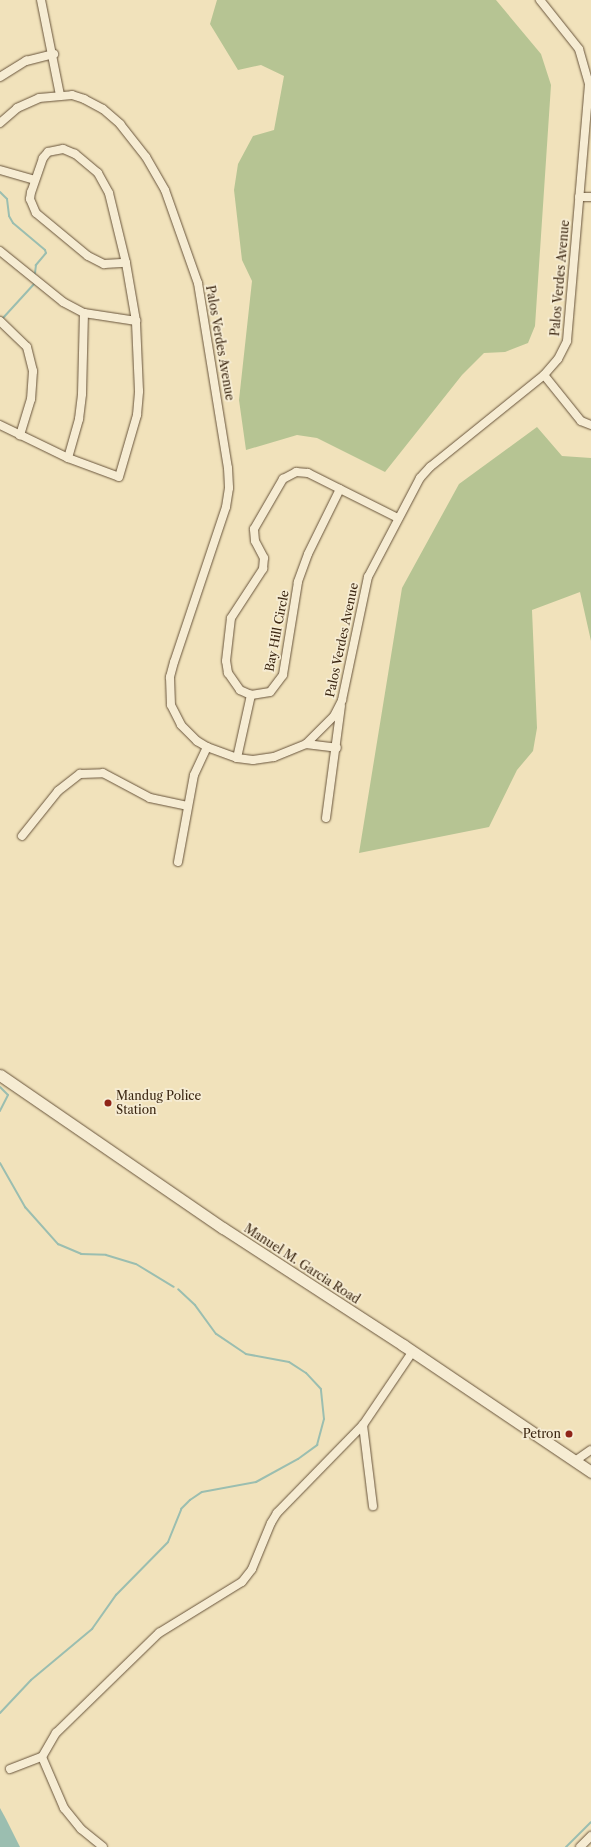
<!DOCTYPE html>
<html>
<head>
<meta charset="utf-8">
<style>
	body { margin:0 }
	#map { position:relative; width:591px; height:1847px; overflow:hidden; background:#f1e2bb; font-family:"Libre Caslon Text",serif }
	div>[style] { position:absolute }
	.green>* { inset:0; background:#b6c493 }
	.water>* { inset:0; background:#9bbeb0 }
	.stream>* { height:2px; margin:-1px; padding:0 1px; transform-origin:1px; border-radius:1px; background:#9bbeb0 }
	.roads { filter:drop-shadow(0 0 1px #68543b) drop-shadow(0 0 1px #68543b) }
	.street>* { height:8px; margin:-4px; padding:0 4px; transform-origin:4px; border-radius:4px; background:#f6ecd3 }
	.secondary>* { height:11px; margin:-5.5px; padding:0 5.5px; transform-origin:5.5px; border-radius:5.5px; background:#f6ecd3 }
	.dots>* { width:11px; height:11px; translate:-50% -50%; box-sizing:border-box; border:2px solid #f6ecd3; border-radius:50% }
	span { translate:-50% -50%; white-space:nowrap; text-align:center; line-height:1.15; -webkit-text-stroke:3.5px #f6ecd3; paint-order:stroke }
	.street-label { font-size:12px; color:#3a2510 }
	.poi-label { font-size:12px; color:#3a2510 }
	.left { translate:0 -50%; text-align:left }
	.right { translate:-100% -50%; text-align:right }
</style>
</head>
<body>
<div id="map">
	<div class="green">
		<i style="clip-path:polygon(217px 0,496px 0,541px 54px,551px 85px,535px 326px,528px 343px,505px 352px,484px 353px,462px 375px,385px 472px,317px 438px,297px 435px,246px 450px,239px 400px,252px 281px,242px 260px,234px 190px,238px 164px,253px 136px,274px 130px,284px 76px,261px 65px,238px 70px,210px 24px)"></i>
		<i style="clip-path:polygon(537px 427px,562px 456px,591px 458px,591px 641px,580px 592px,532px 610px,537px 728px,533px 751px,517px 770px,489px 827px,359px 853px,402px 588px,459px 484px)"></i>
	</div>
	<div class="water">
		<i style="clip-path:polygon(0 1808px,6px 1819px,20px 1847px,0 1847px)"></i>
	</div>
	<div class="stream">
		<i style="left:0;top:192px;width:10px;rotate:45deg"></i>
		<i style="left:7px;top:199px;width:17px;rotate:83deg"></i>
		<i style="left:9px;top:216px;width:8px;rotate:60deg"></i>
		<i style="left:13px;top:223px;width:42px;rotate:40.2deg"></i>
		<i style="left:45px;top:250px;width:3px;rotate:72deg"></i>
		<i style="left:46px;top:253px;width:16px;rotate:130deg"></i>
		<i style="left:36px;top:265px;width:8px;rotate:97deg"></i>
		<i style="left:3px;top:318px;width:46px;rotate:-47.6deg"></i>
		<i style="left:0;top:1087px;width:11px;rotate:45deg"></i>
		<i style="left:8px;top:1095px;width:18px;rotate:117deg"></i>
		<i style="left:0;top:1163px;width:51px;rotate:60.4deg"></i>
		<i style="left:25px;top:1207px;width:50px;rotate:48.3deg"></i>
		<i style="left:58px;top:1244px;width:25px;rotate:23deg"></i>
		<i style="left:81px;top:1254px;width:25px;rotate:2deg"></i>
		<i style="left:106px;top:1255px;width:31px;rotate:17deg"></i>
		<i style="left:136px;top:1264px;width:44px;rotate:31.2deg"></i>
		<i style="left:0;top:1713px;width:45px;rotate:-46.8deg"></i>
		<i style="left:31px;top:1680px;width:80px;rotate:-39.9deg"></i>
		<i style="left:92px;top:1629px;width:42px;rotate:-54.8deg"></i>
		<i style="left:116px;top:1595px;width:74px;rotate:-45.5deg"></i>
		<i style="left:168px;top:1542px;width:35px;rotate:-68deg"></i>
		<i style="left:181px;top:1509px;width:13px;rotate:-45deg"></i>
		<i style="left:190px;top:1500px;width:14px;rotate:-34deg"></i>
		<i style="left:202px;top:1492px;width:55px;rotate:-10.5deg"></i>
		<i style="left:256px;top:1482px;width:48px;rotate:-28.7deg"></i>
		<i style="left:298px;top:1459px;width:24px;rotate:-36deg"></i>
		<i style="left:317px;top:1445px;width:27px;rotate:-75deg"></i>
		<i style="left:324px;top:1419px;width:30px;rotate:-96deg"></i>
		<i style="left:321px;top:1389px;width:22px;rotate:-133deg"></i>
		<i style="left:306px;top:1373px;width:20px;rotate:-147deg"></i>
		<i style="left:289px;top:1362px;width:44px;rotate:-169.5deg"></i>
		<i style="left:246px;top:1354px;width:36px;rotate:-146deg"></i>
		<i style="left:216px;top:1334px;width:36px;rotate:-126deg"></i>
		<i style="left:195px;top:1305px;width:23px;rotate:-137deg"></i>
		<i style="left:566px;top:1847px;width:35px;rotate:-45deg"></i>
	</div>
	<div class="roads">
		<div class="street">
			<i style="left:41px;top:0;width:97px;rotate:78.7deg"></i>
			<i style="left:0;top:77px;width:31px;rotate:-32deg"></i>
			<i style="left:26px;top:61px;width:29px;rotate:-14deg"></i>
			<i style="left:0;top:123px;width:23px;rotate:-41deg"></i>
			<i style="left:17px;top:108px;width:24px;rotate:-24deg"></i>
			<i style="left:39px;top:98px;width:33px;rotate:-5deg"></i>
			<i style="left:72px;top:95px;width:13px;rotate:18deg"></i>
			<i style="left:84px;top:99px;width:21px;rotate:28deg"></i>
			<i style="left:103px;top:109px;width:23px;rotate:41deg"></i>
			<i style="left:120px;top:124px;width:42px;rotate:51.8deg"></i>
			<i style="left:146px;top:157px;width:38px;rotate:60deg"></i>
			<i style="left:165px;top:190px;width:99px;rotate:70.5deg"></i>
			<i style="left:198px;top:283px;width:187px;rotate:80.8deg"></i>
			<i style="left:228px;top:468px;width:20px;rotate:87deg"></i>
			<i style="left:229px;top:488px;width:19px;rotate:99deg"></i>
			<i style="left:226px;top:507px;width:163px;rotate:108.5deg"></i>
			<i style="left:174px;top:662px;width:16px;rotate:105deg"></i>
			<i style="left:170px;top:677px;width:28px;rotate:88deg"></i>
			<i style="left:171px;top:705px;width:22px;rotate:63deg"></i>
			<i style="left:181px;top:725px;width:23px;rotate:45deg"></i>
			<i style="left:197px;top:741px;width:12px;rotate:31deg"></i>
			<i style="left:207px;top:747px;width:32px;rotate:20deg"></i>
			<i style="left:237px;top:758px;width:16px;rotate:7deg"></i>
			<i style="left:253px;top:760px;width:21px;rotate:-8deg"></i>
			<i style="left:274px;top:757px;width:35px;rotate:-22deg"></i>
			<i style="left:306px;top:744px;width:40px;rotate:-45deg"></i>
			<i style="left:334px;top:716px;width:18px;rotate:-63deg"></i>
			<i style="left:342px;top:700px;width:126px;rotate:-78.1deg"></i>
			<i style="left:368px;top:577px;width:112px;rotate:-62.3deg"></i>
			<i style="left:420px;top:478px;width:15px;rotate:-48deg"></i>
			<i style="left:430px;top:467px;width:146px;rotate:-38.9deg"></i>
			<i style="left:544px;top:375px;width:21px;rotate:-49deg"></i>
			<i style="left:558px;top:359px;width:20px;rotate:-63deg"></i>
			<i style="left:567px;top:341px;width:258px;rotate:-85.1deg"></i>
			<i style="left:589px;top:84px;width:36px;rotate:-106deg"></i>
			<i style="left:579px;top:49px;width:63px;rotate:-128.5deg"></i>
			<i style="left:0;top:170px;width:35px;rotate:16deg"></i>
			<i style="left:579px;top:197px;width:12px"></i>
			<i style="left:0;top:251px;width:81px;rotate:39deg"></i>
			<i style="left:63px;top:302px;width:24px;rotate:28deg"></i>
			<i style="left:84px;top:313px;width:53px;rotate:8.7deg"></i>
			<i style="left:0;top:321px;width:37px;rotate:44deg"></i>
			<i style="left:27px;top:347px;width:25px;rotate:76deg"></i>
			<i style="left:33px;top:371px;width:28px;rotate:94deg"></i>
			<i style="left:31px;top:399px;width:38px;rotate:107deg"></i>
			<i style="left:544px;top:375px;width:59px;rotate:51.2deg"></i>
			<i style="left:581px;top:421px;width:11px;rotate:22deg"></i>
			<i style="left:0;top:425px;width:76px;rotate:25.9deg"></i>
			<i style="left:68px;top:458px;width:54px;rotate:20.4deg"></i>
			<i style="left:119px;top:477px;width:65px;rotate:-73.8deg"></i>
			<i style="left:137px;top:415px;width:24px;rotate:-85deg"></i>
			<i style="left:139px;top:391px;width:70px;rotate:-92.5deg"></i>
			<i style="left:136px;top:321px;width:59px;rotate:-99.8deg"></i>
			<i style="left:126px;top:263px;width:72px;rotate:-103.7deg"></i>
			<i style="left:109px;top:193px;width:23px;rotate:-119deg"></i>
			<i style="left:98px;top:173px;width:30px;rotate:-140deg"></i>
			<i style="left:75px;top:154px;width:13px;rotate:-157deg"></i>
			<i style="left:63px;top:149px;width:15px;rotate:169deg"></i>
			<i style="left:48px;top:152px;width:8px;rotate:130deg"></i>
			<i style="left:43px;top:158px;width:36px;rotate:109deg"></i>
			<i style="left:31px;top:192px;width:7px;rotate:98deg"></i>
			<i style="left:30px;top:199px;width:15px;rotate:67deg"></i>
			<i style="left:36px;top:213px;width:67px;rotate:39.6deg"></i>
			<i style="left:88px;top:256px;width:18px;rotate:27deg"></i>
			<i style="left:104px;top:264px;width:22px;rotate:-3deg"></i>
			<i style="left:68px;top:458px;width:41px;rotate:-74.2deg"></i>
			<i style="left:79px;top:419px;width:25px;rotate:-83deg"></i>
			<i style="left:82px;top:394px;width:81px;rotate:-88.6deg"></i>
			<i style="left:340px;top:489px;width:72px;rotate:116.2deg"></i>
			<i style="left:308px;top:554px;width:30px;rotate:110deg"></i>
			<i style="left:298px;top:582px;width:94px;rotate:99.2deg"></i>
			<i style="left:283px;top:675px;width:21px;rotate:127deg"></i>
			<i style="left:270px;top:692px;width:19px;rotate:171deg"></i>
			<i style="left:251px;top:695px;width:12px;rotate:-156deg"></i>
			<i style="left:240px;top:690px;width:21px;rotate:-125deg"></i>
			<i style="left:228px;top:673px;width:12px;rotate:-99deg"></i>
			<i style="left:226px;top:661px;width:43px;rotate:-83.4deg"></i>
			<i style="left:231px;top:618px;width:59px;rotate:-56.9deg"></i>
			<i style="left:263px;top:569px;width:11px;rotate:-85deg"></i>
			<i style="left:264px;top:558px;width:19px;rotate:-118deg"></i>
			<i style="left:255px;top:541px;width:12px;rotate:-95deg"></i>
			<i style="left:254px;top:529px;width:58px;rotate:-59.9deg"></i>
			<i style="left:283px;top:479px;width:15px;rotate:-28deg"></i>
			<i style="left:296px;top:472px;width:12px;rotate:5deg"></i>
			<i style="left:308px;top:473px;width:101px;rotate:26.6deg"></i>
			<i style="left:306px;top:744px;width:31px;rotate:7deg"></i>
			<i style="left:237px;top:758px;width:65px;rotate:-77.5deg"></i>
			<i style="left:326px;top:818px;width:113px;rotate:-82.4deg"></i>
			<i style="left:22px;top:836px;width:58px;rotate:-51.3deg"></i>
			<i style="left:58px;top:791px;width:28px;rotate:-38deg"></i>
			<i style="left:80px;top:774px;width:23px;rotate:-2deg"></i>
			<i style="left:103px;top:773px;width:53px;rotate:28deg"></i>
			<i style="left:150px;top:798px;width:38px;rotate:12deg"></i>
			<i style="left:178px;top:862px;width:88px;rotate:-79.6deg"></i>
			<i style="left:194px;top:775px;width:31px;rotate:-65deg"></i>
			<i style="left:363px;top:1425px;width:82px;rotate:83deg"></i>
			<i style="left:575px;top:1461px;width:19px;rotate:-35deg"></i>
			<i style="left:42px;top:1757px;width:56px;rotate:66.7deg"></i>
			<i style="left:64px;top:1808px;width:27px;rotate:51deg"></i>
			<i style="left:81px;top:1829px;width:28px;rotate:39deg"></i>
			<i style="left:10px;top:1769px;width:34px;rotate:-21deg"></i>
			<i style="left:42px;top:1757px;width:28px;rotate:-60deg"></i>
			<i style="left:56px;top:1733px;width:144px;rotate:-44.2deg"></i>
			<i style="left:159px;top:1633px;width:97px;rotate:-31.6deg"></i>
			<i style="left:242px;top:1582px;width:16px;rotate:-52deg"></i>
			<i style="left:252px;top:1569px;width:50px;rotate:-67.6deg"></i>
			<i style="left:271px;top:1523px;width:12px;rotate:-59deg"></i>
			<i style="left:277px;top:1513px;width:123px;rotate:-45.7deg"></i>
			<i style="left:363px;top:1425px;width:89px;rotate:-56deg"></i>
			<i style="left:580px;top:1847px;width:16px;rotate:-45deg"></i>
		</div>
		<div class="secondary">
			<i style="left:0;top:1075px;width:270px;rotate:34.5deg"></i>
			<i style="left:223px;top:1228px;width:215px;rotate:33deg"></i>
			<i style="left:403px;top:1345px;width:227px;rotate:34deg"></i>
		</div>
	</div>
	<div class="dots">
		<i style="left:108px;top:1103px;background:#8f2418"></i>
		<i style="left:569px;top:1434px;background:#8f2418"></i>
	</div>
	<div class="street-label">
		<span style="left:560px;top:278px;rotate:-85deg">Palos Verdes Avenue</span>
		<span style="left:220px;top:343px;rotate:80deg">Palos Verdes Avenue</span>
		<span style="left:277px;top:631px;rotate:-79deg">Bay Hill Circle</span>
		<span style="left:342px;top:640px;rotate:-78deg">Palos Verdes Avenue</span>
		<span style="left:302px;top:1264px;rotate:33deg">Manuel M. Garcia Road</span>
	</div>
	<div class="poi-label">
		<span class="left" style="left:116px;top:1103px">Mandug Police<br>Station</span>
		<span class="right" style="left:561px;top:1434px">Petron</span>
	</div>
</div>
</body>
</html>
